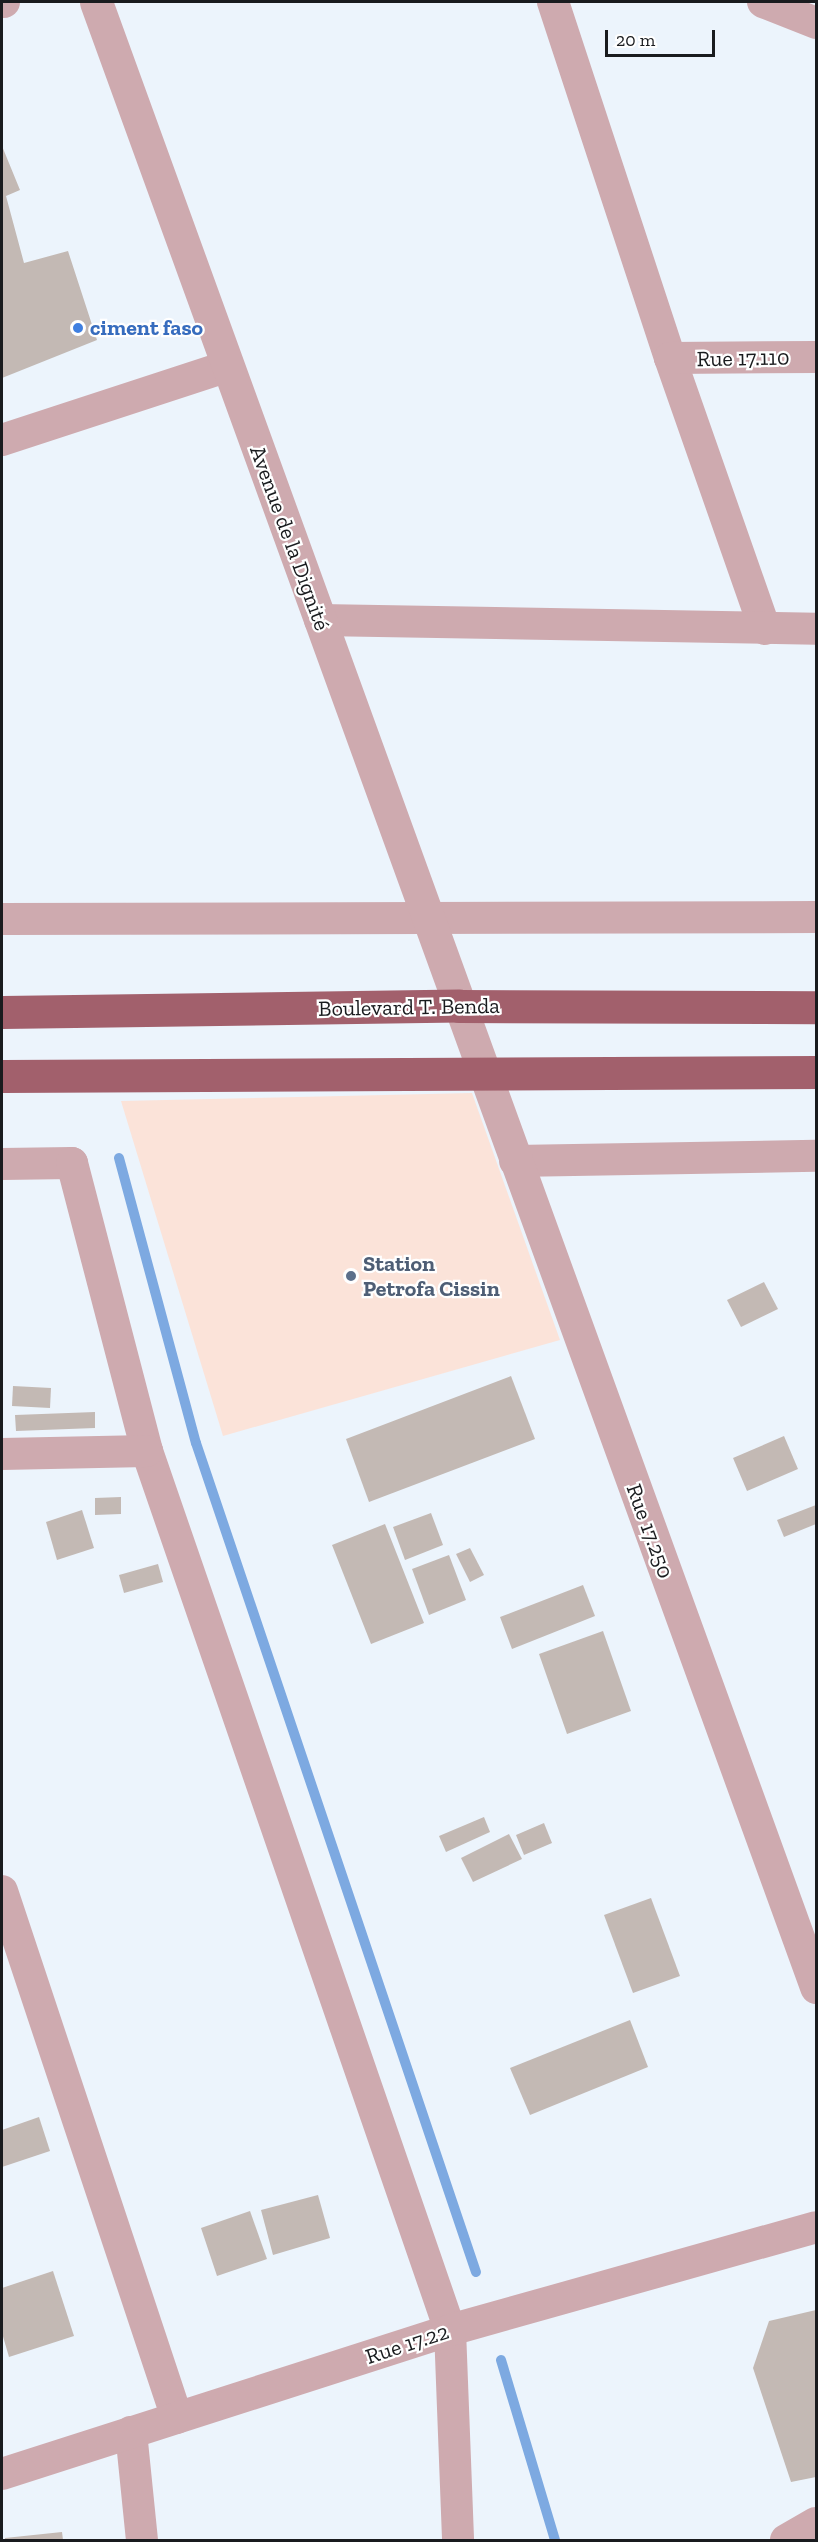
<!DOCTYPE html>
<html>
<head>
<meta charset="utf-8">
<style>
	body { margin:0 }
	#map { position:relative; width:818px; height:2542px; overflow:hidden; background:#ecf4fc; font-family:"Zilla Slab",serif }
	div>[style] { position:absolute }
	.commercial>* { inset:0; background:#fbe3d9 }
	.stream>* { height:10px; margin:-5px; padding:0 5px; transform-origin:5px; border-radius:5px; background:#7da9e1 }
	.building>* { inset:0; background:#c3b9b4 }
	.minor>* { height:32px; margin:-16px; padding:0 16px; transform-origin:16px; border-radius:16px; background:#ceaaaf }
	.tertiary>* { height:33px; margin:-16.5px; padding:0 16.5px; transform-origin:16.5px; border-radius:16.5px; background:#ceaaaf }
	.trunk>* { height:33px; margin:-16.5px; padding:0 16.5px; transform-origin:16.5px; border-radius:16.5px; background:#a2606c }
	.dots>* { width:16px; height:16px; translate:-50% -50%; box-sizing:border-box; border:3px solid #fff; border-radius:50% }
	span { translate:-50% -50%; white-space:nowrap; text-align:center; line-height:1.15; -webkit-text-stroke:4.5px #fff; paint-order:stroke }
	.shop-label { font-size:22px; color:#366cbe; font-weight:700 }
	.left { translate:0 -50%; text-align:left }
	.street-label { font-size:22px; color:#191b1e }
	.service-label { font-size:22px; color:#4e5e75; font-weight:700 }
	.frame { position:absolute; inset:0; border:3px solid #191b1e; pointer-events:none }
	.scale { position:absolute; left:605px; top:30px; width:110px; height:27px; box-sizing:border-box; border:3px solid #191b1e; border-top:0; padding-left:8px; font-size:18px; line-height:21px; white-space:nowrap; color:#191b1e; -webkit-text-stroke:4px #fff; paint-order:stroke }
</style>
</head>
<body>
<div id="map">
	<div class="commercial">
		<i style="clip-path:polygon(472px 1093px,560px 1340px,223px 1436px,121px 1101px)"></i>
	</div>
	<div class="stream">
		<i style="left:119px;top:1158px;width:295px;rotate:74.9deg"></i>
		<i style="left:196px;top:1443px;width:875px;rotate:71.34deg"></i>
		<i style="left:501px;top:2360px;width:188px;rotate:73.3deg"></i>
	</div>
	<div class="building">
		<i style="clip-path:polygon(2px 146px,20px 190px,6px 196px,24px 263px,68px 251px,97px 340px,2px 378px)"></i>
		<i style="clip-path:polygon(764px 1282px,778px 1309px,741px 1327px,727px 1300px)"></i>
		<i style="clip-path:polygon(511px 1376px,535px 1439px,369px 1502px,346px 1439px)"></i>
		<i style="clip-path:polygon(13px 1386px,51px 1388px,50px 1408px,12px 1406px)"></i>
		<i style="clip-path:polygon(95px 1412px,95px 1428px,16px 1431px,15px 1415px)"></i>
		<i style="clip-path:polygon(784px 1436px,798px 1469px,747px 1491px,733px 1458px)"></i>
		<i style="clip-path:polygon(121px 1497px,121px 1514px,95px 1515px,95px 1498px)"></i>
		<i style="clip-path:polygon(816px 1505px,816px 1524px,784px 1537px,777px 1520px)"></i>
		<i style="clip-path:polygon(82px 1510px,94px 1548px,57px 1560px,46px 1522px)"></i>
		<i style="clip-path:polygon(431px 1513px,443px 1545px,405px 1560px,393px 1527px)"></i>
		<i style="clip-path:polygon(385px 1524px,424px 1623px,371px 1644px,332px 1545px)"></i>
		<i style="clip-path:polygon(470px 1548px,484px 1575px,470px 1582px,456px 1554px)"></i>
		<i style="clip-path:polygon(449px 1555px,466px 1600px,429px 1615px,412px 1569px)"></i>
		<i style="clip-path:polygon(158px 1564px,163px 1582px,124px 1593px,119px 1575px)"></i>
		<i style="clip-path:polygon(583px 1585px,595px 1616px,512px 1649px,500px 1617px)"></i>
		<i style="clip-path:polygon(603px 1631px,631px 1711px,567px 1734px,539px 1654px)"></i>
		<i style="clip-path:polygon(484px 1817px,490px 1832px,446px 1852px,439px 1836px)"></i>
		<i style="clip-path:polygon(544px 1823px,552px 1843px,524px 1855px,516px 1835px)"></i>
		<i style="clip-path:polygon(509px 1834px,522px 1859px,473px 1882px,461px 1858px)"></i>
		<i style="clip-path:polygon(651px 1898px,680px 1976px,633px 1993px,604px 1915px)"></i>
		<i style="clip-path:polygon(630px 2020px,648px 2067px,530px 2115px,510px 2068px)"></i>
		<i style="clip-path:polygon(39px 2117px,50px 2151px,2px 2167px,2px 2130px)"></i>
		<i style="clip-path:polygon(318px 2195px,330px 2238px,273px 2255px,261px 2210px)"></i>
		<i style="clip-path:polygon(250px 2211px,267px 2259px,217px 2276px,201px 2228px)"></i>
		<i style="clip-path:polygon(53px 2271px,74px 2336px,9px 2357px,2px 2333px,2px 2288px)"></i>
		<i style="clip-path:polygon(816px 2310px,816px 2477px,791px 2482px,753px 2368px,769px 2321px)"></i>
		<i style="clip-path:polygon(62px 2532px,63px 2540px,5px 2540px,5px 2538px)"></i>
	</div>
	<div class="minor">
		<i style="left:2px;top:2px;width:2px"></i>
		<i style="left:553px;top:2px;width:375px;rotate:71.8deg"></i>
		<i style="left:670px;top:358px;width:287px;rotate:70.7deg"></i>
		<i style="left:763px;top:2px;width:57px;rotate:21.6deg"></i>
		<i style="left:670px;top:358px;width:146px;rotate:-0.4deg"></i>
		<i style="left:2px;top:440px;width:238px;rotate:-18.1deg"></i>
		<i style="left:320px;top:620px;width:496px;rotate:1deg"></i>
		<i style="left:2px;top:919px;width:814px;rotate:-0.14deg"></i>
		<i style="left:515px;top:1161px;width:301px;rotate:-1deg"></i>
		<i style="left:2px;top:1164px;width:70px;rotate:-0.8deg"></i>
		<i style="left:72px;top:1163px;width:298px;rotate:75.4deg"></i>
		<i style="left:147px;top:1451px;width:930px;rotate:70.98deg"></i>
		<i style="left:450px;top:2330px;width:210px;rotate:87.8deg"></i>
		<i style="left:2px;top:1454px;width:145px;rotate:-1.2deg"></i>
		<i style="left:2px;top:1891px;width:555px;rotate:71.63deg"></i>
		<i style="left:131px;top:2432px;width:109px;rotate:84.2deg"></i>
		<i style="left:2px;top:2474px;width:471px;rotate:-17.8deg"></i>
		<i style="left:450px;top:2330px;width:380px;rotate:-15.7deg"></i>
		<i style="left:786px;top:2540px;width:34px;rotate:-30deg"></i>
	</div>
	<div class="tertiary">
		<i style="left:96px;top:2px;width:2112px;rotate:70.06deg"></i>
	</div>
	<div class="trunk">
		<i style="left:2px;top:1012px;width:457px;rotate:-0.8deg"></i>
		<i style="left:459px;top:1006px;width:357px;rotate:0.2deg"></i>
		<i style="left:2px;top:1076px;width:814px;rotate:-0.28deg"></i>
	</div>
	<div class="dots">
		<i style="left:78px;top:328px;background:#3f7fe0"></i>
		<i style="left:351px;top:1276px;background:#5c6f8a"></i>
	</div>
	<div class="shop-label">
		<span class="left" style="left:90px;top:328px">ciment faso</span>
	</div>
	<div class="street-label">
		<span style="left:743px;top:358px;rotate:-1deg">Rue 17.110</span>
		<span style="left:290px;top:538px;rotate:70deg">Avenue de la Dignité</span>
		<span style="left:409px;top:1007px;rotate:-1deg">Boulevard T. Benda</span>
		<span style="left:650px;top:1531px;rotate:70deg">Rue 17.250</span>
		<span style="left:407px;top:2344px;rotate:-18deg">Rue 17.22</span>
	</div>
	<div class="service-label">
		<span class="left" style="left:363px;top:1276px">Station<br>Petrofa Cissin</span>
	</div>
	<div class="frame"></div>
	<div class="scale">20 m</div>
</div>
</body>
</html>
